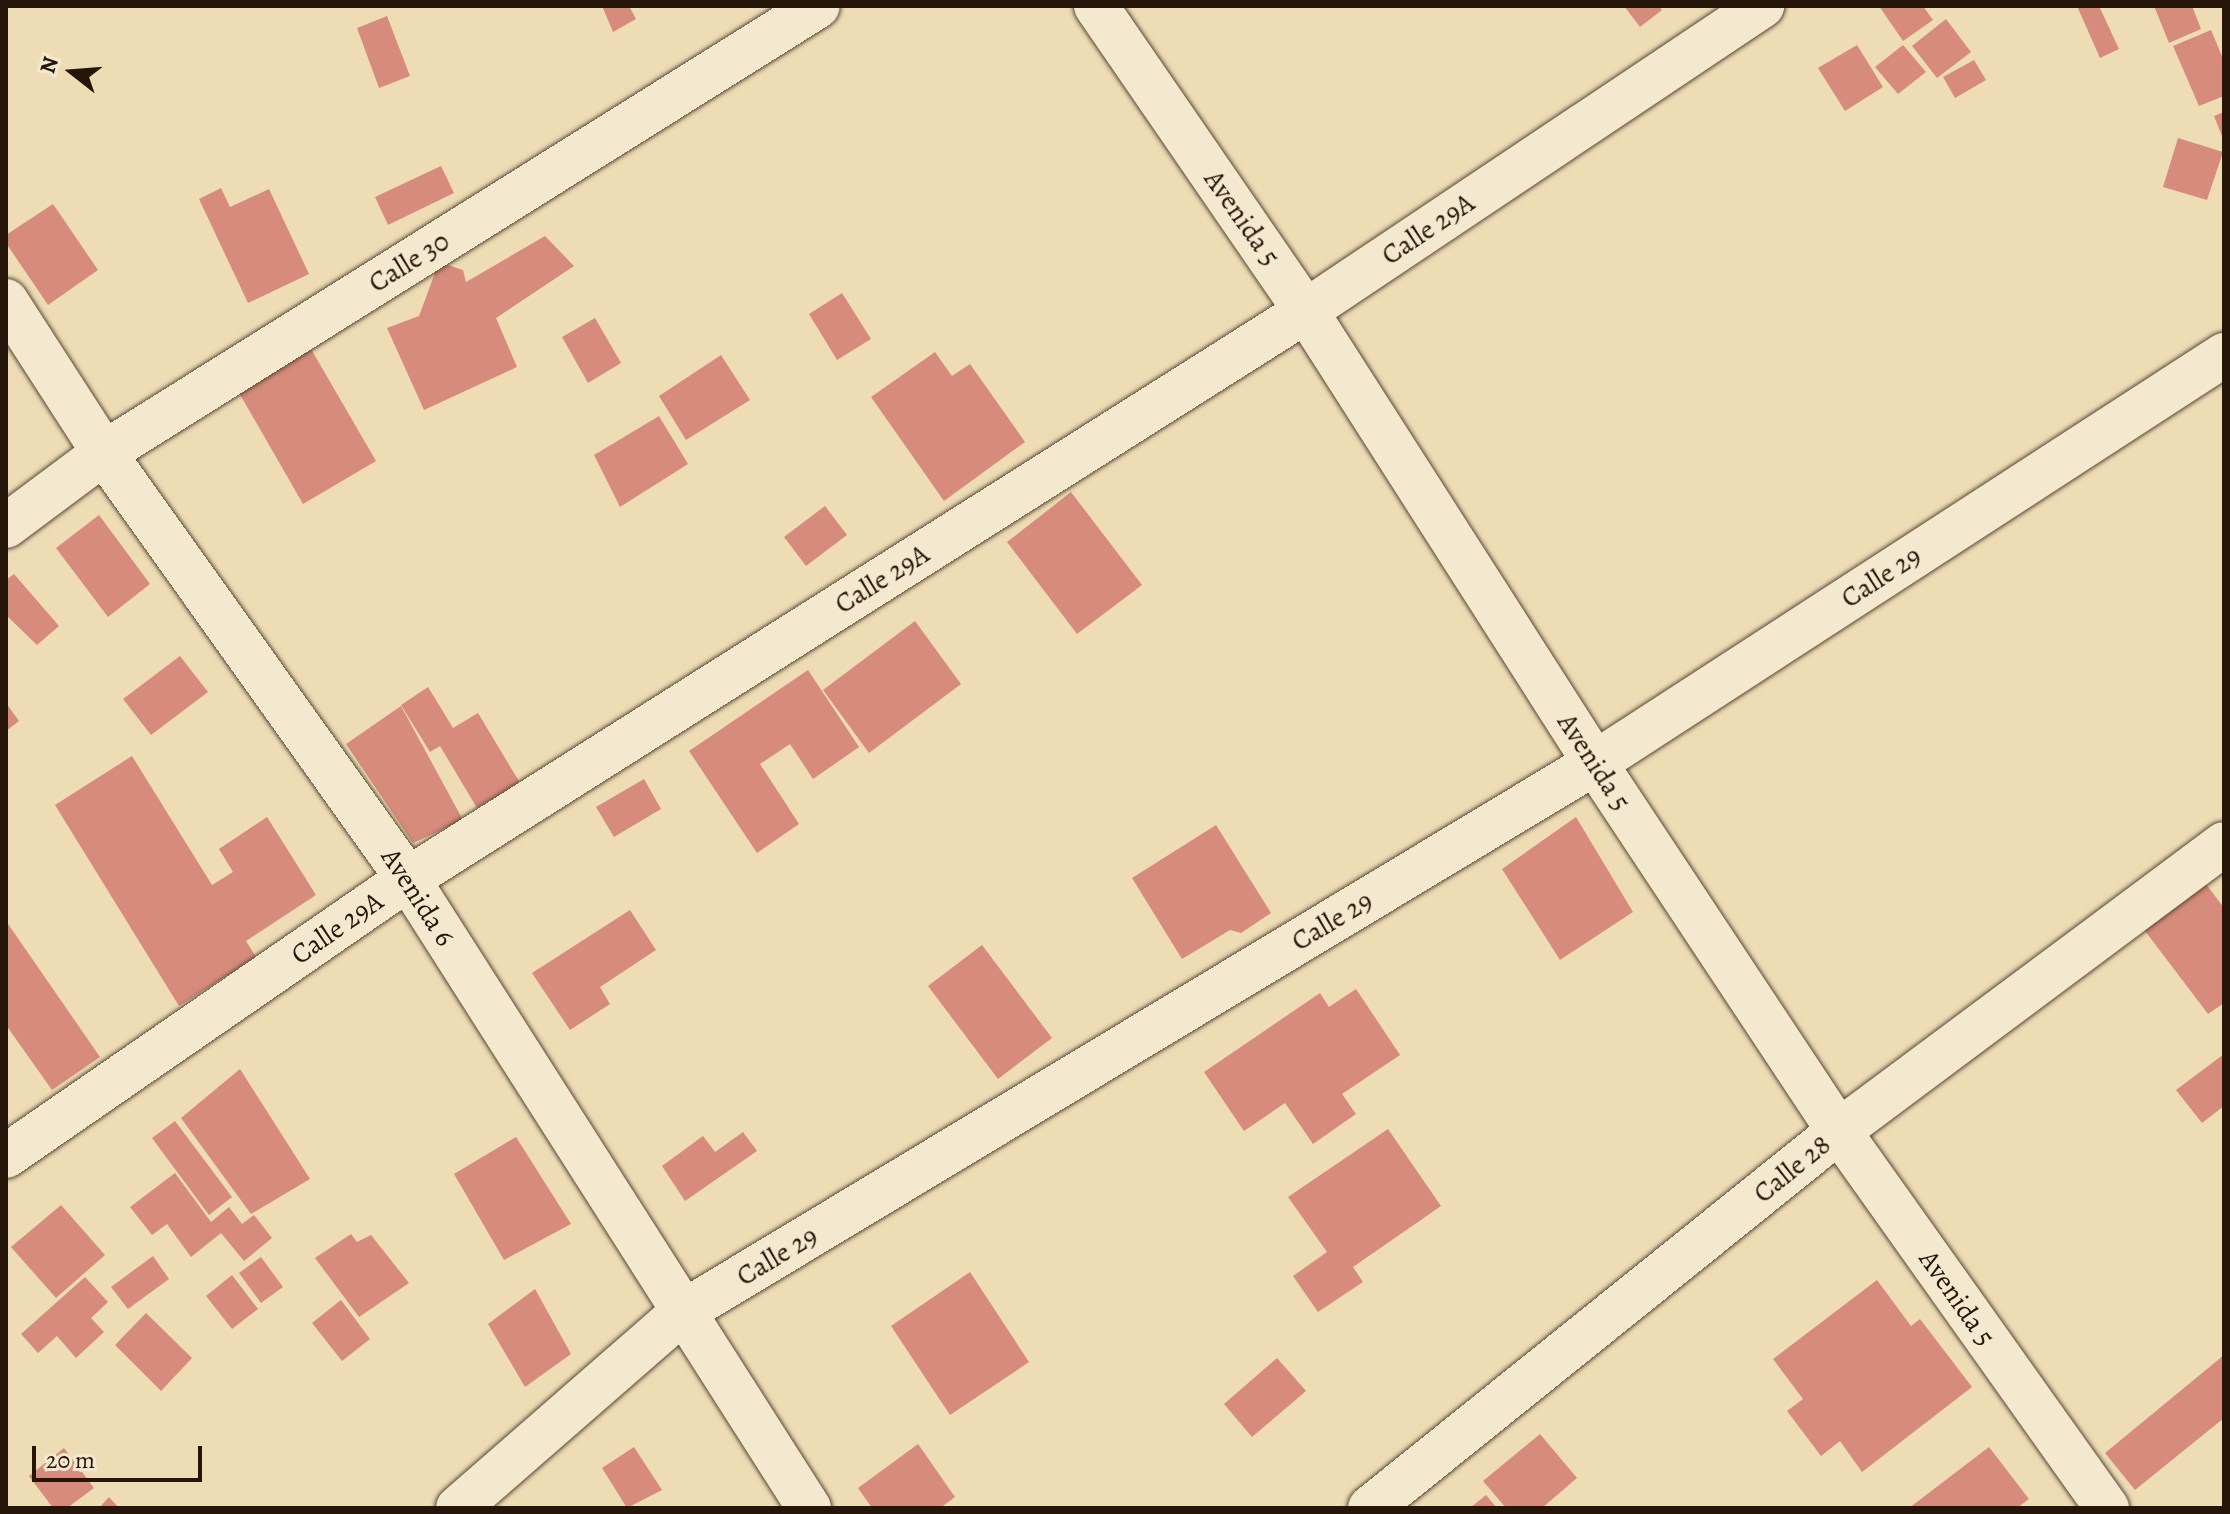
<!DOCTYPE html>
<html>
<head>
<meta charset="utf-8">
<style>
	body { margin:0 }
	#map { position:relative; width:2230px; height:1514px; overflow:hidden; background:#eedcb5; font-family:Alegreya,serif }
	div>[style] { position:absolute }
	.building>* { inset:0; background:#d78b7d }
	.roads { filter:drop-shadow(0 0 2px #584834) drop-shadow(0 0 2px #584834) }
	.street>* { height:44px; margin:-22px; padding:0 22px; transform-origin:22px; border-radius:22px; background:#f4e8cf }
	.secondary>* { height:44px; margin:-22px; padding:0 22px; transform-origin:22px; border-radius:22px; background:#f4e8cf }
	span { translate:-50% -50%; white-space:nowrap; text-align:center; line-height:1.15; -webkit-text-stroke:7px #f4e8cf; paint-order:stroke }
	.street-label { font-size:28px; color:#261609 }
	.frame { position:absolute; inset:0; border:8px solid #261609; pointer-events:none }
	.north { position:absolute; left:32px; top:32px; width:80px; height:80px; -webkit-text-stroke:6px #f4e8cf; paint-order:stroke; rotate:287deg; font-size:22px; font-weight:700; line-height:32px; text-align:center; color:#261609 }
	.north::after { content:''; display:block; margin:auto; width:28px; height:36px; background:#261609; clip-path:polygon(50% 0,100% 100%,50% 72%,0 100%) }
	.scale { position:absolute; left:32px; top:1446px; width:170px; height:36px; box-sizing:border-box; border:4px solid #261609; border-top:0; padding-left:10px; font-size:24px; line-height:28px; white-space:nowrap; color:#261609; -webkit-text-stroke:6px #f4e8cf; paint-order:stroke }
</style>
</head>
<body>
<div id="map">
	<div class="building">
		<i style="clip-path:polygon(602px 6px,629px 6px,636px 19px,613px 32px)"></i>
		<i style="clip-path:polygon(1624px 6px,1659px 6px,1662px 10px,1640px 27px)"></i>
		<i style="clip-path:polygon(1879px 6px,1923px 6px,1933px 20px,1903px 41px)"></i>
		<i style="clip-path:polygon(2077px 6px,2099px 6px,2119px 49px,2100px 58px)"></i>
		<i style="clip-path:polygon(2154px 6px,2192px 6px,2201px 29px,2169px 43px)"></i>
		<i style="clip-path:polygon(387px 16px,410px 76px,379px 88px,357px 28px)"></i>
		<i style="clip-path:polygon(1946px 19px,1971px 52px,1937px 78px,1912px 46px)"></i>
		<i style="clip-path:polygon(2211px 30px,2224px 61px,2224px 96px,2199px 106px,2173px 46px)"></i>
		<i style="clip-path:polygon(1857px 45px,1883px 87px,1845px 111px,1818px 68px)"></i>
		<i style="clip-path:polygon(1903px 45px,1926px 72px,1898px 94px,1875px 67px)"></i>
		<i style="clip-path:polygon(1974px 60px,1986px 80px,1955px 98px,1943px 77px)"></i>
		<i style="clip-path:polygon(2224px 112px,2224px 141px,2214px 116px)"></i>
		<i style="clip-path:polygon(2178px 138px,2223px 152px,2207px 200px,2163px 187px)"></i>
		<i style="clip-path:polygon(441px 166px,454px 193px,388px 225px,375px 197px)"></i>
		<i style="clip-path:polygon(221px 188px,230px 207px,269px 189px,309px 274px,248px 303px,199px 199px)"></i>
		<i style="clip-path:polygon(53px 204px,98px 270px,48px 305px,6px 243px,6px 235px)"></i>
		<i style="clip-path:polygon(545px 236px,574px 266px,496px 318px,517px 367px,424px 410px,387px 328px,419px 316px,439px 262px,463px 270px,466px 282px)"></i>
		<i style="clip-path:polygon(842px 293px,871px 339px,837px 360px,809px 314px)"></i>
		<i style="clip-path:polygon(595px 318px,621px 363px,588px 383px,562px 337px)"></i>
		<i style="clip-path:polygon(311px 349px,376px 461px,303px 504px,238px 391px)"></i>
		<i style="clip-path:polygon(935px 352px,952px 376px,970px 364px,1025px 442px,944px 501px,871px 397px)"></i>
		<i style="clip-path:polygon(721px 355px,750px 400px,686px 440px,659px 396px)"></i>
		<i style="clip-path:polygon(659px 416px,688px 464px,620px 507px,594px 455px)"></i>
		<i style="clip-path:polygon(1071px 492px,1142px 585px,1077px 634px,1007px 542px)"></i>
		<i style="clip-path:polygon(825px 506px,847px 535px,806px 566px,784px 537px)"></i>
		<i style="clip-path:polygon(99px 515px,150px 584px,108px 617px,56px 548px)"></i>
		<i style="clip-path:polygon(14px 574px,59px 626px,37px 645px,6px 615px,6px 580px)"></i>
		<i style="clip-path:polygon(915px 621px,961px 684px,869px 753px,823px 690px)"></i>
		<i style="clip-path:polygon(180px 656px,208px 692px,151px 735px,123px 699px)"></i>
		<i style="clip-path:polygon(808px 670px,859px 747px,813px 779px,790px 744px,760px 764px,799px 824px,757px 853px,689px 751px)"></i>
		<i style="clip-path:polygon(428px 687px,453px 728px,478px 713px,520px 783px,477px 808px,440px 746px,430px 752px,401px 705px)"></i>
		<i style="clip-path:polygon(6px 703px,19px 721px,6px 731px)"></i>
		<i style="clip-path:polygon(401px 706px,463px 820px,413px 843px,346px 744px)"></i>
		<i style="clip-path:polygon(132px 756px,212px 885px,233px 872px,219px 849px,267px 817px,316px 895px,246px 941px,256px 957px,179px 1006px,55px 805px)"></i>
		<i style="clip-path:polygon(644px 779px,661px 809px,614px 837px,596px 807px)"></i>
		<i style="clip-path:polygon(1576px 817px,1633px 912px,1560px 960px,1502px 869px)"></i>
		<i style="clip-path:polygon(1216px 825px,1271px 913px,1241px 933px,1230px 930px,1182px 959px,1132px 878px)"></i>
		<i style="clip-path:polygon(2197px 872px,2224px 908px,2224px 1003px,2208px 1014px,2136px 919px)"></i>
		<i style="clip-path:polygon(630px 910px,656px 950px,600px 987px,610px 1004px,570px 1030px,532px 973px)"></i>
		<i style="clip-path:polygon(6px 921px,100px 1057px,52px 1090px,6px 1025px)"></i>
		<i style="clip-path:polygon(982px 945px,1052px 1038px,998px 1079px,928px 986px)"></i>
		<i style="clip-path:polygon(1356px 989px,1400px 1055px,1342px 1094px,1356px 1114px,1313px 1144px,1285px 1103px,1244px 1131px,1204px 1072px,1320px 993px,1329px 1007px)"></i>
		<i style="clip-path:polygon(2224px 1054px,2224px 1106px,2202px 1123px,2176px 1090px)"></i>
		<i style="clip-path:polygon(240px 1069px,310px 1179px,251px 1214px,181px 1118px)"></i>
		<i style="clip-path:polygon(175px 1121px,232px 1197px,209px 1215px,152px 1138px)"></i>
		<i style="clip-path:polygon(1388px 1129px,1441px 1206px,1353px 1267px,1363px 1282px,1318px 1312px,1293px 1276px,1327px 1252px,1288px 1197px)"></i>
		<i style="clip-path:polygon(743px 1132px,757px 1151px,685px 1201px,662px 1166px,703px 1136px,715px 1152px)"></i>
		<i style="clip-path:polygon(516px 1137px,571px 1224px,504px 1260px,454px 1174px)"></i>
		<i style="clip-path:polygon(175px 1173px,211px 1222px,229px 1207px,242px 1224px,254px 1215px,272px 1238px,244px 1261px,221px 1233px,191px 1257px,167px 1224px,152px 1235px,130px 1207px)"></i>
		<i style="clip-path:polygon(61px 1205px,105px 1255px,56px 1298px,11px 1247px)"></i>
		<i style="clip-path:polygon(351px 1234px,357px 1242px,371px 1235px,409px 1283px,359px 1317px,315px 1258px)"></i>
		<i style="clip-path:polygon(153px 1256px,169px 1279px,128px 1309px,111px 1287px)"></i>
		<i style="clip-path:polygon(261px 1257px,283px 1287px,261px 1303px,239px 1273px)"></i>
		<i style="clip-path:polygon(970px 1272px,1029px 1362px,950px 1415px,891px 1326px)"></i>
		<i style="clip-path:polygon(232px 1275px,258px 1309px,232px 1329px,206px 1296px)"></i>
		<i style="clip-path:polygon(85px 1277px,108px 1302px,91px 1318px,104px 1332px,76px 1358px,57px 1336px,38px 1353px,21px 1334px)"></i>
		<i style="clip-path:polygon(1877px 1280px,1911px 1326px,1920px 1319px,1972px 1387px,1862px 1472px,1840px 1441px,1821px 1456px,1787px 1411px,1803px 1399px,1773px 1359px)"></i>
		<i style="clip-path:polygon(535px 1289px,571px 1354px,525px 1387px,488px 1324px)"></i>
		<i style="clip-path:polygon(341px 1300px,370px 1339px,342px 1361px,312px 1323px)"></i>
		<i style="clip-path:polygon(146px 1313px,192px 1358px,161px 1391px,115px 1345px)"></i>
		<i style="clip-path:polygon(2224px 1355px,2224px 1418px,2135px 1490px,2105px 1453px)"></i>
		<i style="clip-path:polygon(1277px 1358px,1306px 1391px,1252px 1437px,1224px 1404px)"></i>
		<i style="clip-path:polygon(1540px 1434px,1577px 1478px,1542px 1508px,1506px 1508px,1483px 1481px)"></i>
		<i style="clip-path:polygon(918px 1444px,955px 1497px,940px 1508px,872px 1508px,858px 1488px)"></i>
		<i style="clip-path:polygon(634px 1447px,662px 1490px,627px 1508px,602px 1468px)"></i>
		<i style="clip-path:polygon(1989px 1447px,2029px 1499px,2017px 1508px,1909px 1508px)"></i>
		<i style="clip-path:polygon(64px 1448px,94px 1488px,67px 1508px,53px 1508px,29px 1476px)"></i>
		<i style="clip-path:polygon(1486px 1495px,1497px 1508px,1470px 1508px)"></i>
		<i style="clip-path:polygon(109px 1497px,119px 1508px,99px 1508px)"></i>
	</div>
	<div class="roads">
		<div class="street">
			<i style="left:6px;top:301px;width:181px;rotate:57.2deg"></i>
			<i style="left:104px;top:453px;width:523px;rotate:54.49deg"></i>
			<i style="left:408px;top:879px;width:746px;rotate:57.48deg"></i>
			<i style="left:6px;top:1156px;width:488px;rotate:-34.6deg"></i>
			<i style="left:408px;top:879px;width:1063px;rotate:-32.31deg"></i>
			<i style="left:1306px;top:311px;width:549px;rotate:-33.78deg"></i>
			<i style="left:458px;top:1508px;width:298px;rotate:-41.1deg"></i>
			<i style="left:683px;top:1312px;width:1064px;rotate:-31.05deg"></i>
			<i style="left:1595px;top:763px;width:750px;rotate:-32.97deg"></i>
			<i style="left:1370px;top:1508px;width:602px;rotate:-38.79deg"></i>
			<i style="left:1839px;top:1131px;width:480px;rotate:-36.7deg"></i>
		</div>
		<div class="secondary">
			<i style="left:1096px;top:6px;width:370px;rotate:55.5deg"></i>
			<i style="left:1306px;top:311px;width:536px;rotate:57.41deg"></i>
			<i style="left:1595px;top:763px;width:442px;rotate:56.5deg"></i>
			<i style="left:1839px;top:1131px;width:463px;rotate:54.6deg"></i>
			<i style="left:6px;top:526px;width:122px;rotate:-36.7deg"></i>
			<i style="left:104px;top:453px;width:842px;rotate:-32.05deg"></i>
		</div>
	</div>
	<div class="street-label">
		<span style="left:1242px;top:218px;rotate:55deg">Avenida 5</span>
		<span style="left:1428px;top:229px;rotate:-34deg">Calle 29A</span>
		<span style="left:409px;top:262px;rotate:-32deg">Calle 30</span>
		<span style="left:1881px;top:577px;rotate:-33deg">Calle 29</span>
		<span style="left:882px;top:579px;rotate:-32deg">Calle 29A</span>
		<span style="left:1594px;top:762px;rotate:57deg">Avenida 5</span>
		<span style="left:418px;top:897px;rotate:57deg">Avenida 6</span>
		<span style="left:1332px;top:921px;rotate:-31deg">Calle 29</span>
		<span style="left:337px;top:928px;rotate:-35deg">Calle 29A</span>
		<span style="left:1792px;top:1169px;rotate:-39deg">Calle 28</span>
		<span style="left:777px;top:1256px;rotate:-31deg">Calle 29</span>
		<span style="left:1957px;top:1298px;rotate:55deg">Avenida 5</span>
	</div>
	<div class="frame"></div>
	<div class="north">N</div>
	<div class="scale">20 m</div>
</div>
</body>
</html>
